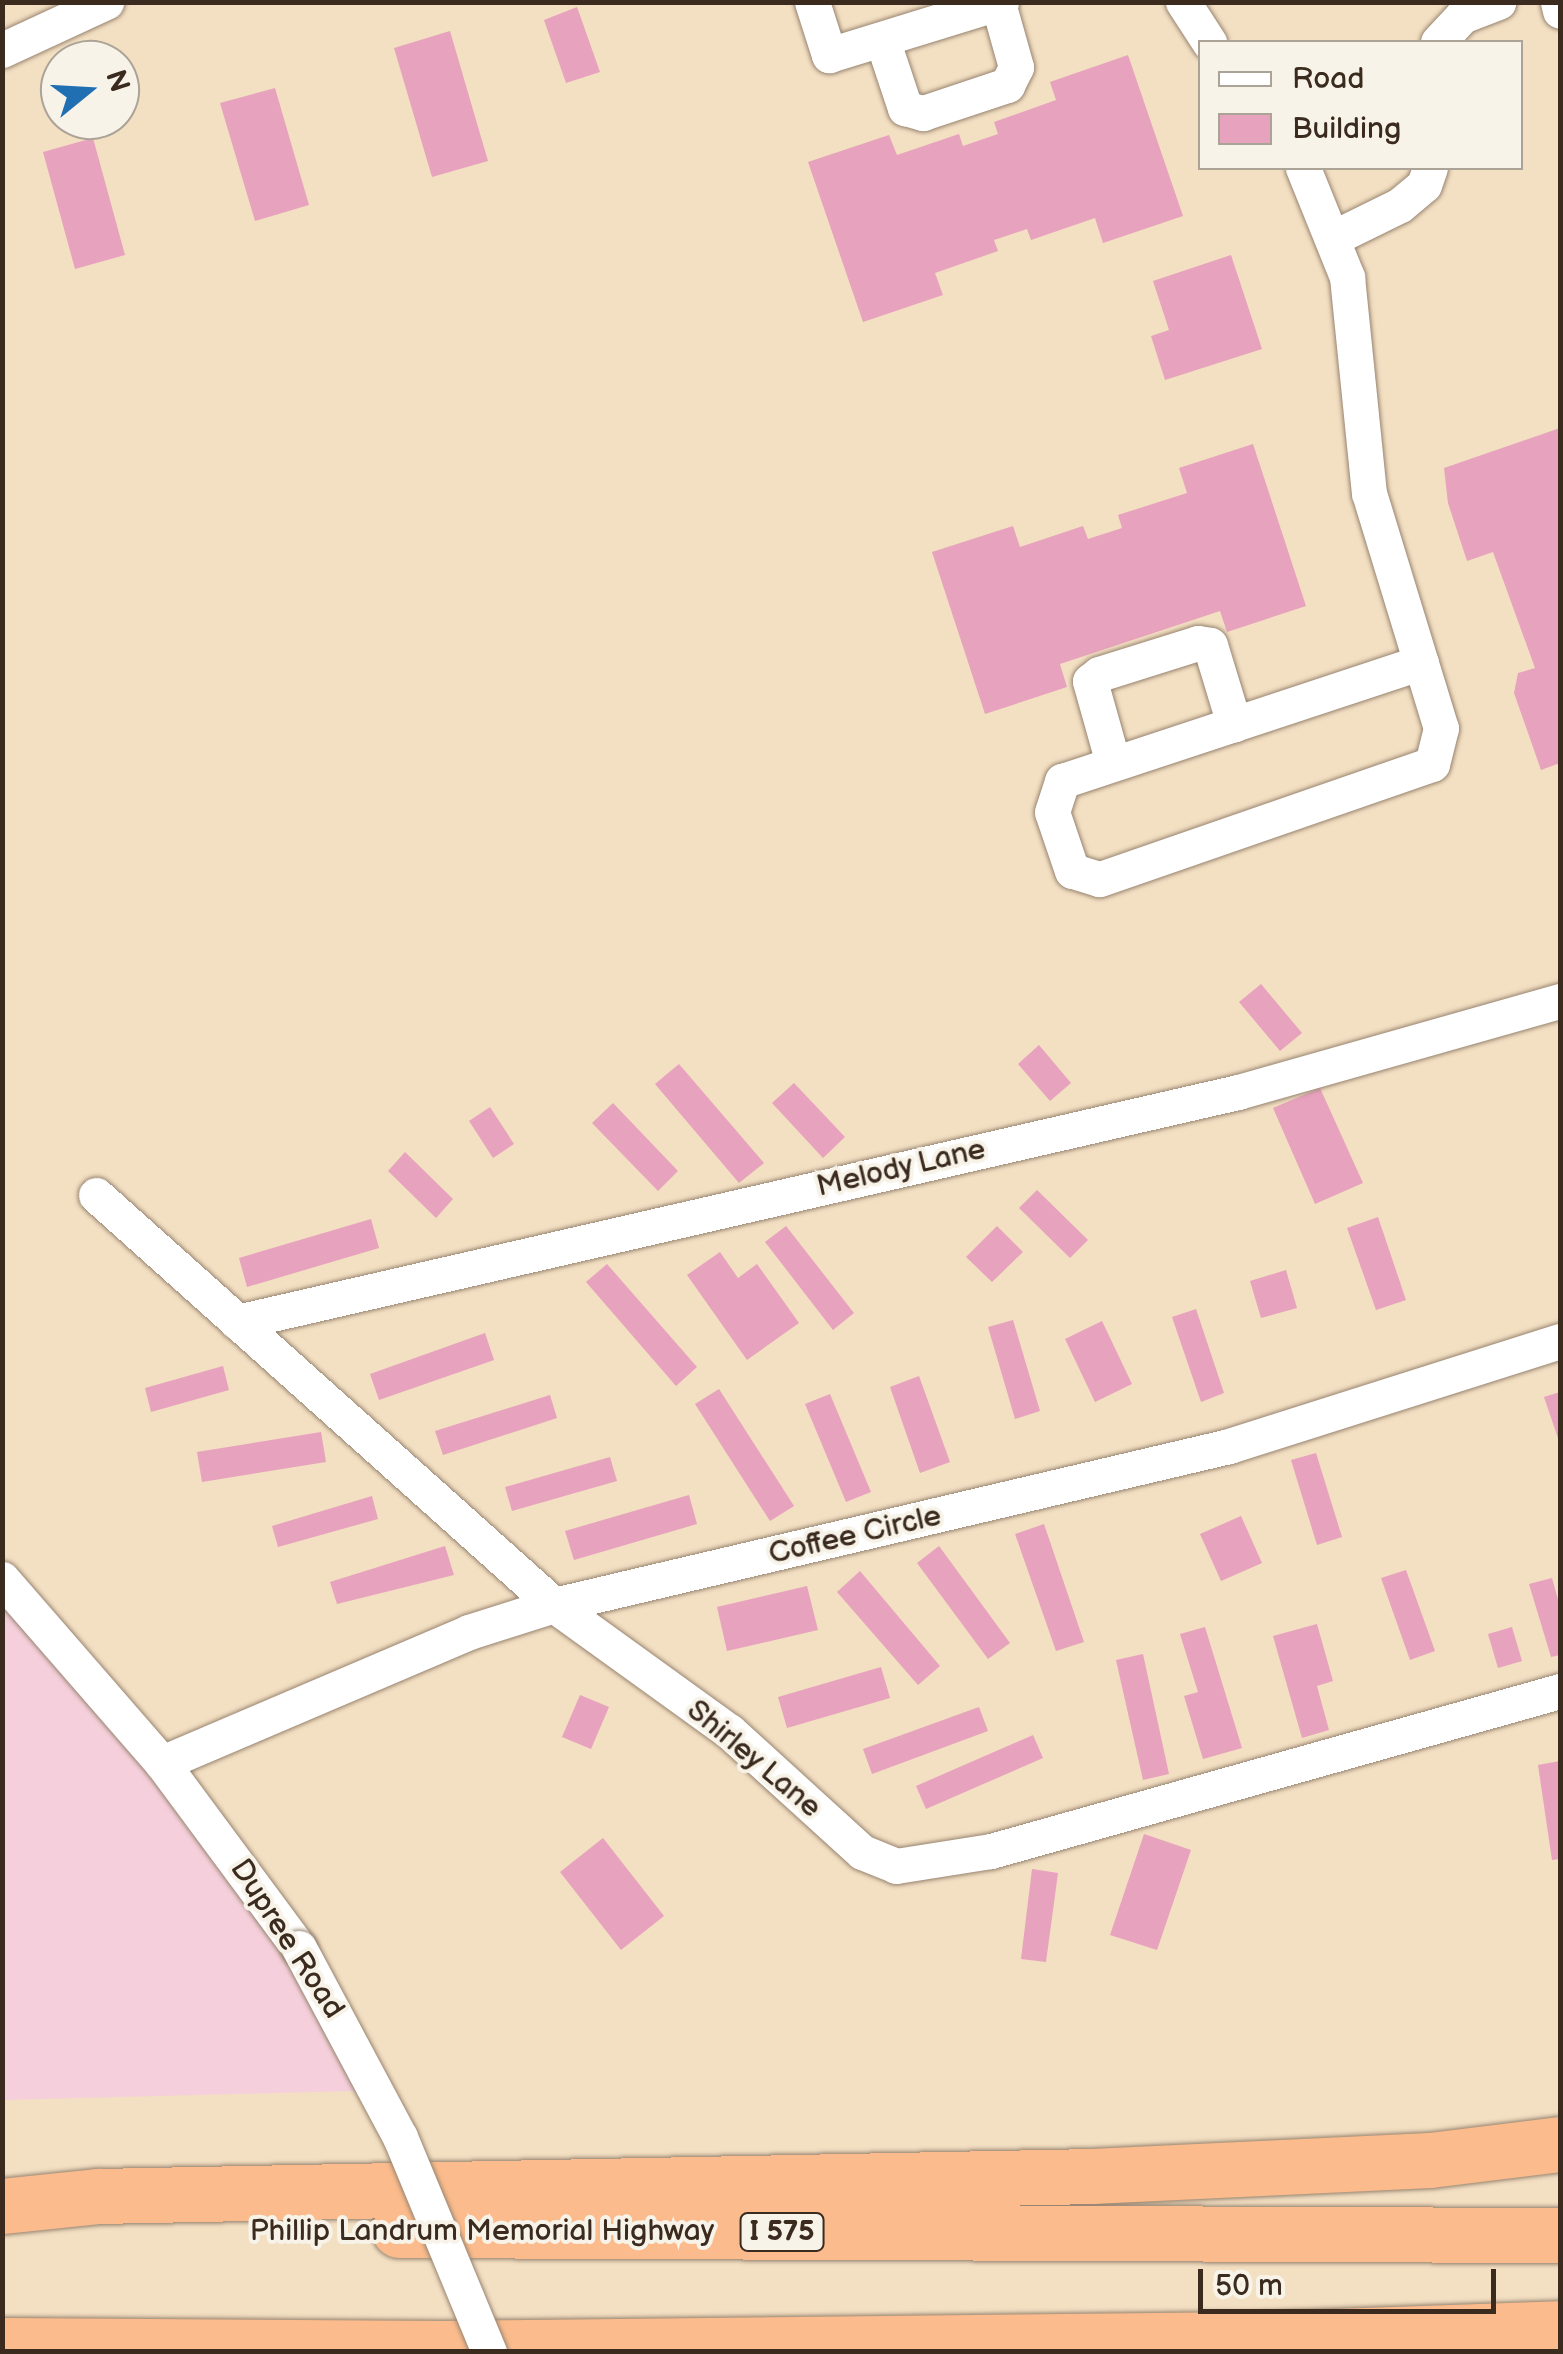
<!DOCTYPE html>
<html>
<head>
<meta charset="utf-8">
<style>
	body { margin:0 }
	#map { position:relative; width:1563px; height:2354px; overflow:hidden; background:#f3dfc2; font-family:"Balsamiq Sans",sans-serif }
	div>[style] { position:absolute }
	.built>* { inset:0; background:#f5cfdb }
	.building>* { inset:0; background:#e7a2bd }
	.roads { filter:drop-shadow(0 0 2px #978470) drop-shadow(0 0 2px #978470) }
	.street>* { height:35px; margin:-17.5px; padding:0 17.5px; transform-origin:17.5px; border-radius:17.5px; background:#fff }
	.highway>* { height:55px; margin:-27.5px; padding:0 27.5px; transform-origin:27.5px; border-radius:27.5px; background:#fbbb8c }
	.bridges { filter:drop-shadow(0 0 2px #978470) drop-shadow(0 0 2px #978470) }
	.street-bridge>* { height:35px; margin:-17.5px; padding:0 17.5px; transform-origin:17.5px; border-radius:17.5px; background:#fff }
	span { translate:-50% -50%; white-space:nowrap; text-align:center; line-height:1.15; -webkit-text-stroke:8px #f7f3e8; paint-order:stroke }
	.shield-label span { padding:2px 8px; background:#f7f3e8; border:2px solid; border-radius:8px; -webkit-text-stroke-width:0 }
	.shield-label { font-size:28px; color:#3b2a1e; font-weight:700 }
	.street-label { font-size:30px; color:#3b2a1e }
	.frame { position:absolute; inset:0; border:5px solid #3b2a1e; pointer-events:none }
	.legend { position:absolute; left:1198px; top:40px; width:325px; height:130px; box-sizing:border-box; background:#f7f3e8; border:2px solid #aca397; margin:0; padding:12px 18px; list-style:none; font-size:30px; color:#3b2a1e }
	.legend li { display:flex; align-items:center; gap:20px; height:50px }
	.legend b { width:50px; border:2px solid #aca397 }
	.north { position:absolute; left:40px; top:40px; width:100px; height:100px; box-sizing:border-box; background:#f7f3e8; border:2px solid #aca397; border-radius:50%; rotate:72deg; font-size:28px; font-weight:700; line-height:40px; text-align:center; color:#3b2a1e }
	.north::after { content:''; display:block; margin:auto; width:35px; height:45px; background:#1f6fb2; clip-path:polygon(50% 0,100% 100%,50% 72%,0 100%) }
	.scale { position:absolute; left:1198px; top:2269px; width:298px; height:45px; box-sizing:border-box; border:5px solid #3b2a1e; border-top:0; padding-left:12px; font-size:30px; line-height:35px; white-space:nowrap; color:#3b2a1e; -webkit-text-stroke:8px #f7f3e8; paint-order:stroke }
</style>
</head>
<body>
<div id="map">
	<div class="built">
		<i style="clip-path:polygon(2px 1578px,395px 2090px,3px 2100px)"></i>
	</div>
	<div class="building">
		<i style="clip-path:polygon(577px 7px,600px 72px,566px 83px,544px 20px)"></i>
		<i style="clip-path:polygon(450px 31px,488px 161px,432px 177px,394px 48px)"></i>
		<i style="clip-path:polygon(1128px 55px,1183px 216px,1103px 243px,1095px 218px,1031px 240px,1027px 229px,994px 240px,998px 251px,935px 273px,943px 295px,863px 322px,808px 162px,889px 135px,897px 155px,959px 134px,963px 146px,998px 134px,994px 122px,1056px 100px,1050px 82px)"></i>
		<i style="clip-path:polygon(275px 88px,309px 205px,255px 221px,220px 103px)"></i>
		<i style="clip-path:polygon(93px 138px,125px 255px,75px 269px,43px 152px)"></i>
		<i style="clip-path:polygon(1231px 255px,1262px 349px,1165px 380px,1151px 336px,1169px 330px,1153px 281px)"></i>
		<i style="clip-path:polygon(1560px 428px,1560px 763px,1541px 770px,1514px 693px,1518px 673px,1535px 668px,1493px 552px,1467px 561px,1448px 503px,1444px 468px)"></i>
		<i style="clip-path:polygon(1253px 444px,1306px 606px,1227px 632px,1220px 611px,1060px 664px,1067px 687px,985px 714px,932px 552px,1013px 526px,1020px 547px,1083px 526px,1088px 539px,1122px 528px,1118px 515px,1187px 493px,1179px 468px)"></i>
		<i style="clip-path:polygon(1261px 984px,1302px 1033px,1280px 1051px,1239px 1002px)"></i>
		<i style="clip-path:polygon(1039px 1045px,1071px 1083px,1050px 1101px,1018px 1064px)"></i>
		<i style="clip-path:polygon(679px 1064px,764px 1163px,739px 1183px,655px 1084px)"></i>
		<i style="clip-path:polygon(794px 1083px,845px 1137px,823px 1158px,772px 1103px)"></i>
		<i style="clip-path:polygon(1320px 1088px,1363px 1183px,1315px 1204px,1273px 1108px)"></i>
		<i style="clip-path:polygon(613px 1103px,678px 1171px,658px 1191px,592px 1123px)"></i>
		<i style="clip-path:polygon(490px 1107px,514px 1144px,493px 1158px,469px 1121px)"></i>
		<i style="clip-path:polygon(405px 1152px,453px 1199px,436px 1218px,388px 1171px)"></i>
		<i style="clip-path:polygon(1037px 1190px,1088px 1240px,1070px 1258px,1019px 1208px)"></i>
		<i style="clip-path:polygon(1378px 1217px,1406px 1300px,1376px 1310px,1347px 1228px)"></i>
		<i style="clip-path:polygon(371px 1219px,379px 1248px,247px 1287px,239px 1258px)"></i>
		<i style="clip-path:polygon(786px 1226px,854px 1313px,833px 1330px,765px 1242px)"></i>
		<i style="clip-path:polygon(997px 1226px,1023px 1252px,992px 1282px,966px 1257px)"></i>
		<i style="clip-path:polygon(720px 1252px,738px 1278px,757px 1264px,799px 1323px,747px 1360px,687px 1275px)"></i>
		<i style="clip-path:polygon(607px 1264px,697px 1367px,676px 1386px,586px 1282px)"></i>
		<i style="clip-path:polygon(1286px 1270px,1297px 1308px,1261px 1318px,1250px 1281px)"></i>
		<i style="clip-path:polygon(1196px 1309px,1224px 1393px,1201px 1402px,1172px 1317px)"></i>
		<i style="clip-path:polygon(1013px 1320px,1040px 1411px,1015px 1419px,988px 1327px)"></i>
		<i style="clip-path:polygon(1102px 1321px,1132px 1384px,1095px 1402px,1065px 1339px)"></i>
		<i style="clip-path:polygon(485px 1333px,494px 1360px,379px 1400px,370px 1374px)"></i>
		<i style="clip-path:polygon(223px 1366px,229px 1390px,151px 1412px,145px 1388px)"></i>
		<i style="clip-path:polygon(919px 1376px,950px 1462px,920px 1473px,890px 1387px)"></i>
		<i style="clip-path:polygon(719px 1389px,794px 1506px,770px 1521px,695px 1404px)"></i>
		<i style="clip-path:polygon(1560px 1392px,1560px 1444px,1544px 1397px)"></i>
		<i style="clip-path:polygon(830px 1394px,871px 1492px,846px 1502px,805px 1404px)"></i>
		<i style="clip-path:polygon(550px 1395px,557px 1418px,443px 1455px,435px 1431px)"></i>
		<i style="clip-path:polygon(321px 1432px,326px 1462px,202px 1482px,197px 1452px)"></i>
		<i style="clip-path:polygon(1316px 1453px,1342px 1537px,1317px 1545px,1291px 1460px)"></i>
		<i style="clip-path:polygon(610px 1457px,617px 1481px,512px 1511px,505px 1487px)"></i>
		<i style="clip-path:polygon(689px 1495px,697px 1524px,574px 1560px,565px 1531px)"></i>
		<i style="clip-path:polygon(372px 1496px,378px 1519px,278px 1547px,272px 1526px)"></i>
		<i style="clip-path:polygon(1241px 1516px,1262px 1563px,1221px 1581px,1200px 1534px)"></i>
		<i style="clip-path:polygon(1044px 1524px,1084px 1642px,1056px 1651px,1015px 1534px)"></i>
		<i style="clip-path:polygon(445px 1546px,454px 1575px,337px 1604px,330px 1582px)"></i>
		<i style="clip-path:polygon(939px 1546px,1010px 1643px,988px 1659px,917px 1563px)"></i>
		<i style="clip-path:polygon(1406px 1570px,1435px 1651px,1410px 1660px,1381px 1578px)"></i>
		<i style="clip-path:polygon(860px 1571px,940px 1666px,918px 1685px,837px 1592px)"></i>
		<i style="clip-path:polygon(1552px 1578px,1560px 1607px,1560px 1655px,1551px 1657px,1529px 1584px)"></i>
		<i style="clip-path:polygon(807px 1586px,818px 1630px,727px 1651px,717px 1607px)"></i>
		<i style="clip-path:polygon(1317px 1624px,1333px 1681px,1317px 1686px,1329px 1730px,1302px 1738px,1273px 1636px)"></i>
		<i style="clip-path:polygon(1205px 1627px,1242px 1748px,1203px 1759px,1184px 1696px,1198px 1692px,1180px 1634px)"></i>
		<i style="clip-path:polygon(1512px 1627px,1522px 1661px,1498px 1668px,1488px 1634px)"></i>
		<i style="clip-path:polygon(1143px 1654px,1169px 1774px,1143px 1780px,1116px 1660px)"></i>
		<i style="clip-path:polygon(881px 1667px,890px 1698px,787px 1728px,778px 1697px)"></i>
		<i style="clip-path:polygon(580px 1695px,609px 1707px,591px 1749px,562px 1737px)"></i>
		<i style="clip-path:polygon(979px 1707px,988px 1731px,872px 1774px,863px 1749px)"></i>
		<i style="clip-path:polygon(1033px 1735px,1043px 1758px,926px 1809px,916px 1786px)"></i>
		<i style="clip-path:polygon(1560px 1761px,1560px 1859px,1552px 1860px,1538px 1765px)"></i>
		<i style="clip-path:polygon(1144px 1834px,1191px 1850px,1157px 1950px,1110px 1935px)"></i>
		<i style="clip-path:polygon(603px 1838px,664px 1916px,621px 1950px,560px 1872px)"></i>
		<i style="clip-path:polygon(1032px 1869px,1058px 1873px,1046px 1962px,1021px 1959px)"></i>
	</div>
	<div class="roads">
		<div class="street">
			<i style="left:812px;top:2px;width:56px;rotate:72.2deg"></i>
			<i style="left:829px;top:55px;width:180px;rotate:-17.1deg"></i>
			<i style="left:1183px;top:2px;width:48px;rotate:57deg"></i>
			<i style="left:1558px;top:2px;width:9px;rotate:77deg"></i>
			<i style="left:883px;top:42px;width:70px;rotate:71.6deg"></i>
			<i style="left:905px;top:108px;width:19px;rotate:16deg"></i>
			<i style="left:923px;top:113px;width:89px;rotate:-18.4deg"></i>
			<i style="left:1007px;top:85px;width:20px;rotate:-63deg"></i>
			<i style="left:1016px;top:67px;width:66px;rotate:-105.7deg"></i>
			<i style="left:1438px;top:42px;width:35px;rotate:-47deg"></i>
			<i style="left:1462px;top:16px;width:39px;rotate:-21deg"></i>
			<i style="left:2px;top:50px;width:115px;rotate:-24.8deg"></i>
			<i style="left:1303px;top:168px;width:118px;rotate:68deg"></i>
			<i style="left:1347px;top:277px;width:217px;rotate:84.2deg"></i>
			<i style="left:1369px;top:493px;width:246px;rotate:73deg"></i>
			<i style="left:1441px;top:728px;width:37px;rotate:104deg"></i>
			<i style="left:1432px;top:764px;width:352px;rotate:160.9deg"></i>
			<i style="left:1099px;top:879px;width:28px;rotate:-163deg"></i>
			<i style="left:1072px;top:871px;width:62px;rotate:-108.7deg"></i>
			<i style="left:1052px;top:812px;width:33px;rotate:-72deg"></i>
			<i style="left:1062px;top:781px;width:378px;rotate:-18.3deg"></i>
			<i style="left:1335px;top:237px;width:72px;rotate:-26.2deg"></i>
			<i style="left:1400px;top:205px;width:31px;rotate:-40deg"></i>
			<i style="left:1424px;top:185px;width:18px;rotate:-71deg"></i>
			<i style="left:1113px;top:763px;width:85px;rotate:-105.7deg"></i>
			<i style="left:1090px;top:681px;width:11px;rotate:-38deg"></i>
			<i style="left:1099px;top:674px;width:104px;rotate:-17.4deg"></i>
			<i style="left:1198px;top:643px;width:12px;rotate:9deg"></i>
			<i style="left:1210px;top:645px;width:83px;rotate:73.1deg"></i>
			<i style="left:96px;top:1195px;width:615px;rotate:41.83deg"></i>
			<i style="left:554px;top:1605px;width:216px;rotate:35.8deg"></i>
			<i style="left:729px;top:1731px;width:180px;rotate:42.3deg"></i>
			<i style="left:862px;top:1852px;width:37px;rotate:22deg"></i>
			<i style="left:896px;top:1866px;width:96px;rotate:-9deg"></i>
			<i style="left:991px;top:1851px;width:591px;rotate:-15.71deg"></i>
			<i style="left:237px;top:1322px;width:1027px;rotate:-12.94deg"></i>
			<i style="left:1238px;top:1092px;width:335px;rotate:-15.8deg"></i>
			<i style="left:2px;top:1579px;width:244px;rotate:49deg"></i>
			<i style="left:162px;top:1763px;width:230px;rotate:53.5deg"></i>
			<i style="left:162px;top:1763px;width:334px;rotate:-23.1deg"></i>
			<i style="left:469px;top:1632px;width:89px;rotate:-17.6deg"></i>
			<i style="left:554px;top:1605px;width:693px;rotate:-13.25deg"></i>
			<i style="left:1229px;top:1446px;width:347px;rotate:-17.6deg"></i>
		</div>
		<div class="highway">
			<i style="left:2px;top:2206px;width:97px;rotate:-5.9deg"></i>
			<i style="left:98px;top:2196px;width:994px;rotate:-1.15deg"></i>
			<i style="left:1092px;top:2176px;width:338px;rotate:-2.7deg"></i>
			<i style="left:1430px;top:2160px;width:131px;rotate:-7deg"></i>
			<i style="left:399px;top:2230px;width:1161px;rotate:0.25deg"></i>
			<i style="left:2px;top:2345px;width:440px;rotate:0.4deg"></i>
			<i style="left:442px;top:2348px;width:808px;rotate:-0.64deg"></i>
			<i style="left:1250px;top:2339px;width:310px;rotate:-2deg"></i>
		</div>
	</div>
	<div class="bridges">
		<div class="street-bridge">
			<i style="left:299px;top:1948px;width:214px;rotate:61.9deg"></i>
			<i style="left:400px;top:2137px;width:233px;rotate:67.5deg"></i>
		</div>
	</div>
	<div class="shield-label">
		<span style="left:782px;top:2232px">I 575</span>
	</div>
	<div class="street-label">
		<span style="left:901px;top:1168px;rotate:-13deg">Melody Lane</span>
		<span style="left:855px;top:1535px;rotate:-13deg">Coffee Circle</span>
		<span style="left:754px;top:1759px;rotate:40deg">Shirley Lane</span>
		<span style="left:287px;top:1939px;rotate:57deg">Dupree Road</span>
		<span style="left:482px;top:2231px">Phillip Landrum Memorial Highway</span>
	</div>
	<div class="frame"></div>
	<ul class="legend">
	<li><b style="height:12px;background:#fff"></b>Road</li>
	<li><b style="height:28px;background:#e7a2bd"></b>Building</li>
	</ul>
	<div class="north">N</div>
	<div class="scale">50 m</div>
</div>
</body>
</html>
